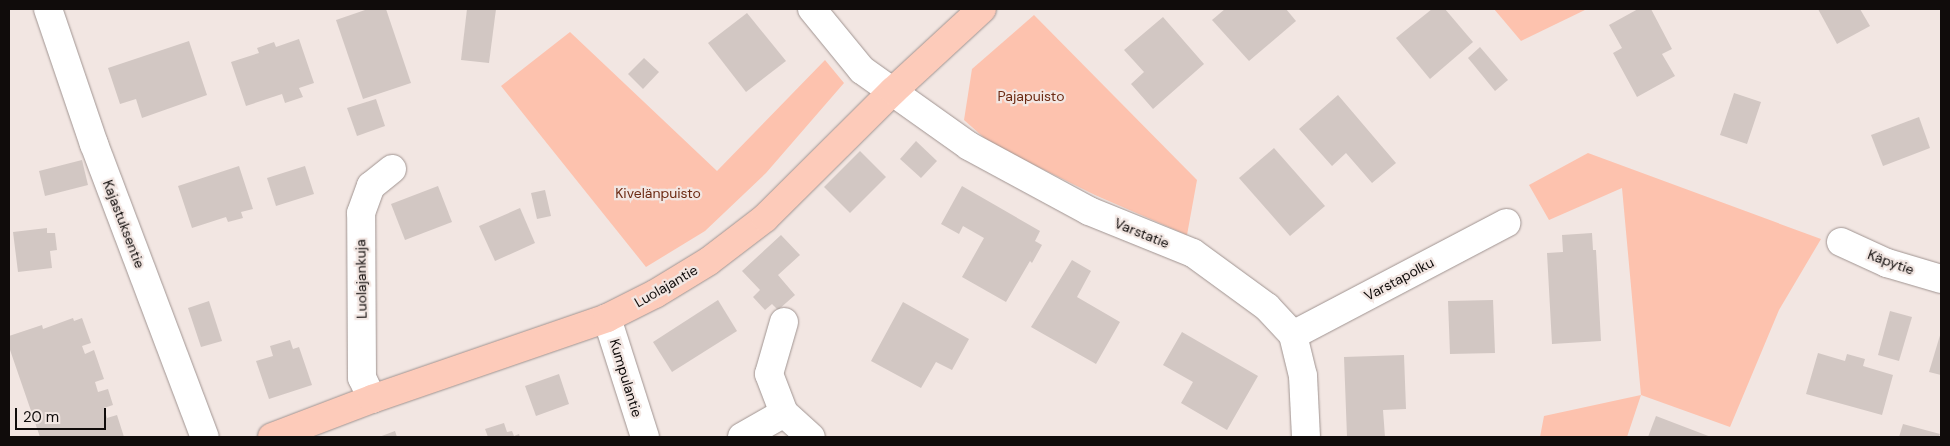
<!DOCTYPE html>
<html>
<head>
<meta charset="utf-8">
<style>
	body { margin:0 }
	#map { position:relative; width:1950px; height:446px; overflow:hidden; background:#f2e6e2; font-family:"DM Sans",sans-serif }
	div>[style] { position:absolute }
	.green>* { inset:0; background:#fdc2ae }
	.building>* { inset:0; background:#d2c7c3 }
	.roads { filter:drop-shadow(0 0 1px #a09491) drop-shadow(0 0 1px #a09491) }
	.minor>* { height:28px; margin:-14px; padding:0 14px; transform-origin:14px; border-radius:14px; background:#fff }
	.major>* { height:28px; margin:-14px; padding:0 14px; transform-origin:14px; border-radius:14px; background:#fdcbba }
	span { translate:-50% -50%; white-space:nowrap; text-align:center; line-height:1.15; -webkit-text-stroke:4.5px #f2e6e2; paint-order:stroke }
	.park-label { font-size:14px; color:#6c2b14 }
	.street-label { font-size:14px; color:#100c0b }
	.frame { position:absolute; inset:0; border:10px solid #100c0b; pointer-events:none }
	.scale { position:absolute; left:15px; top:408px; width:91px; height:22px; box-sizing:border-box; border:2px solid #100c0b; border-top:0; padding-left:6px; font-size:15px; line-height:18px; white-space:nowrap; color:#100c0b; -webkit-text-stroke:4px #f2e6e2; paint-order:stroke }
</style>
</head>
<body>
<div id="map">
	<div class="green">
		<i style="clip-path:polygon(1494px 9px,1587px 9px,1521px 41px)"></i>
		<i style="clip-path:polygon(1034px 15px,1197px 180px,1187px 235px,1095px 195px,990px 143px,964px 120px,972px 69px)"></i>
		<i style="clip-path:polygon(570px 32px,717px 171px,825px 60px,844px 83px,766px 173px,705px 231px,646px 267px,501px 86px)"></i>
		<i style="clip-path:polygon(1588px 153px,1821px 239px,1779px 310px,1730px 427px,1641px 395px,1627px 437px,1540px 437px,1544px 416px,1641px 395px,1622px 188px,1549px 220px,1529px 185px)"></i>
	</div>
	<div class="building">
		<i style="clip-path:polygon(368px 9px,386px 9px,411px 83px,363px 99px,336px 20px)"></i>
		<i style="clip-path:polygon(467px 9px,496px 9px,489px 63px,461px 60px)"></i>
		<i style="clip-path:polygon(1225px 9px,1286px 9px,1296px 21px,1249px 61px,1212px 20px)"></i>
		<i style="clip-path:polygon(1432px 9px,1445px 9px,1473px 42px,1430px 79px,1396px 38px)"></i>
		<i style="clip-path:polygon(1638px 9px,1651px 9px,1672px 49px,1662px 54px,1675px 76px,1637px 97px,1613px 53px,1622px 48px,1609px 25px)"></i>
		<i style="clip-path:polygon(1818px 9px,1860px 9px,1870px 26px,1837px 44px)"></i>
		<i style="clip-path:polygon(747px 13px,786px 61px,746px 92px,708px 43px)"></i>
		<i style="clip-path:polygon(1163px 17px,1204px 64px,1153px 109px,1131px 84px,1144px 72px,1124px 50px)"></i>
		<i style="clip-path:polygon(299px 39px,314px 83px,299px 88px,303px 97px,285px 103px,282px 94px,246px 106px,231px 62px,259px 53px,257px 48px,274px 42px,276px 47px)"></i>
		<i style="clip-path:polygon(189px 41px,207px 95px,142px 118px,136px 99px,120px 104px,108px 68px)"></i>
		<i style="clip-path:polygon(1480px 47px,1508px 80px,1495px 91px,1468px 58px)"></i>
		<i style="clip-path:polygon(644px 58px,659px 72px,643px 89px,628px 74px)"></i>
		<i style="clip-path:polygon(1734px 93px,1761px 102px,1747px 144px,1720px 135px)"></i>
		<i style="clip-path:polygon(1338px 95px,1396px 163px,1372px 183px,1346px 153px,1332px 166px,1299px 129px)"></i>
		<i style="clip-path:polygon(376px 99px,385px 126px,357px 136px,347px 108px)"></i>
		<i style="clip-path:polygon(1919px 117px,1930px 148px,1883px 166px,1871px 135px)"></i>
		<i style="clip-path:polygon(916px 141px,937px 161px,921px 178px,900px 159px)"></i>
		<i style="clip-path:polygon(1274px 148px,1325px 206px,1290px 236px,1239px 178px)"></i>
		<i style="clip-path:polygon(860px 151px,886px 177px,850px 213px,824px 187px)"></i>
		<i style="clip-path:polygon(82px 160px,88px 185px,45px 196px,39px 171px)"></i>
		<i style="clip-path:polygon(239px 166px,253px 209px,241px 212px,243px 218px,228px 222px,226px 217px,192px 228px,178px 186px)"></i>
		<i style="clip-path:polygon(305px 166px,314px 194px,276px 206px,267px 178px)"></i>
		<i style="clip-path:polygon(438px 186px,452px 222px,405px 240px,391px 204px)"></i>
		<i style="clip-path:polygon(962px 186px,1040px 231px,1035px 241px,1042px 245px,1032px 263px,1030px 261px,1006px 302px,962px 277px,984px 238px,963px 226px,959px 234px,941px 224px)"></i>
		<i style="clip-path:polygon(545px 190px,551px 216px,537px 219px,531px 193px)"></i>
		<i style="clip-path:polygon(520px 208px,535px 243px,495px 261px,479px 226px)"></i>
		<i style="clip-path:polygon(47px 228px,47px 233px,55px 233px,57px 250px,50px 251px,52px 268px,18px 272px,13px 232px)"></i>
		<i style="clip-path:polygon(1592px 233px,1593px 250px,1596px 250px,1601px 341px,1552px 344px,1547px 253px,1563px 252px,1562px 235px)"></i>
		<i style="clip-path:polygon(781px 235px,800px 255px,778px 275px,795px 295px,778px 310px,772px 304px,765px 310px,753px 297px,760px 290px,742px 271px)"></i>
		<i style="clip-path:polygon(1072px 260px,1091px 271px,1077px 297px,1120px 322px,1096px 364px,1031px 327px)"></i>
		<i style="clip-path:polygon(718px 300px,737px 331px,672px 372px,653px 342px)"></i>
		<i style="clip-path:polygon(1493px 300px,1495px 353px,1450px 354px,1448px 301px)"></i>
		<i style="clip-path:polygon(209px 301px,222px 341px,201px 347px,188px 308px)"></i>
		<i style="clip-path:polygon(903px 302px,969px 339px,952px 370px,936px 362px,921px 388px,871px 361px)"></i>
		<i style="clip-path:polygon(1890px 311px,1912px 317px,1899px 361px,1878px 355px)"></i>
		<i style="clip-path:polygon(73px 318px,74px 321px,82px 318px,91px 343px,82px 346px,85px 354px,94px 350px,104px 379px,95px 382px,98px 392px,108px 389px,113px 405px,104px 408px,107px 418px,117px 415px,124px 437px,40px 437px,9px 347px,9px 336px,42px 325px,43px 329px)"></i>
		<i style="clip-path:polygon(1182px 332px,1258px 376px,1227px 430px,1181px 403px,1193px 382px,1163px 365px)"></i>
		<i style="clip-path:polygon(1941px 332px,1941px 375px,1929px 372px)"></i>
		<i style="clip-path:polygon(290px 340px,293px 349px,299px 347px,312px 385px,269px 399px,256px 361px,273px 356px,270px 346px)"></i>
		<i style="clip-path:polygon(1818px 353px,1845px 361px,1847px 354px,1865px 359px,1863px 366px,1893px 375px,1882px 415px,1806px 394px)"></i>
		<i style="clip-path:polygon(1404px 355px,1406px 409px,1383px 410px,1385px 437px,1347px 437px,1344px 357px)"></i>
		<i style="clip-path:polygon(559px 374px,569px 404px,536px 416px,525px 386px)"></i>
		<i style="clip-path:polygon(1656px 416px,1711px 437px,1648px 437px)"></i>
		<i style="clip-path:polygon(504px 423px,507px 432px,512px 431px,514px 436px,519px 434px,520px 437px,488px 437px,485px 429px)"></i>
		<i style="clip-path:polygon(1903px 424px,1940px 434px,1939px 437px,1899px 437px)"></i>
		<i style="clip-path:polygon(395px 431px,397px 437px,379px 437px)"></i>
	</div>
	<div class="roads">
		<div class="minor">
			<i style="left:48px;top:9px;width:143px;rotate:71.2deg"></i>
			<i style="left:94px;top:144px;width:313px;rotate:69.3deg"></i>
			<i style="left:812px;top:9px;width:79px;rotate:50.7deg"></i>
			<i style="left:862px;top:70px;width:131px;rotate:35.4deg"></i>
			<i style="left:969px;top:146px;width:136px;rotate:28.4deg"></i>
			<i style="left:1089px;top:211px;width:112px;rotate:22deg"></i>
			<i style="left:1193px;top:253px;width:92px;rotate:36.1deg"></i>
			<i style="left:1267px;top:307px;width:38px;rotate:47deg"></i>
			<i style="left:1293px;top:335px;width:42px;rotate:76.3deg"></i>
			<i style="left:1303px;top:376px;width:61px;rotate:87.2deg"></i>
			<i style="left:1841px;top:242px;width:51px;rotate:24.5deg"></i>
			<i style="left:1887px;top:263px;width:56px;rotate:16.5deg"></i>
			<i style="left:607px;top:318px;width:125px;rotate:72.3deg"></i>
			<i style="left:784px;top:322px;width:54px;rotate:106.1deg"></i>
			<i style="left:769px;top:374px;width:42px;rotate:69deg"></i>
			<i style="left:784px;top:413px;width:36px;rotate:42deg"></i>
			<i style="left:1293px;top:335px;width:241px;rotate:-27.7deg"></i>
			<i style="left:372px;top:399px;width:23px;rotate:-115deg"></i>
			<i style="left:362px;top:378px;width:165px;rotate:-90.3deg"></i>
			<i style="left:361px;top:213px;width:29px;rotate:-70deg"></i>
			<i style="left:371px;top:186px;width:27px;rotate:-39deg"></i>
			<i style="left:742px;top:437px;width:48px;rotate:-29.7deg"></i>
		</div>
		<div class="major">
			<i style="left:272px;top:437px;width:107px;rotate:-20.8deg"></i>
			<i style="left:372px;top:399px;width:249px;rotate:-19deg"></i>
			<i style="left:607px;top:318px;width:54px;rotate:-26.6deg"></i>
			<i style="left:655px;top:294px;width:63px;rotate:-31.4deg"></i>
			<i style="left:709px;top:261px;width:71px;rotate:-37.5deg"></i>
			<i style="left:765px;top:218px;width:180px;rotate:-44.8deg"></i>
			<i style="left:893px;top:91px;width:121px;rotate:-42.7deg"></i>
		</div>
	</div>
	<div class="park-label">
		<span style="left:1031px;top:96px">Pajapuisto</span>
		<span style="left:658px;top:193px">Kivelänpuisto</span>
	</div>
	<div class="street-label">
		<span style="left:124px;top:224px;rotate:69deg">Kajastuksentie</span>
		<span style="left:1142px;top:233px;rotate:22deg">Varstatie</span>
		<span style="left:1891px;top:262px;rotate:20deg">Käpytie</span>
		<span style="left:361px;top:279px;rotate:-91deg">Luolajankuja</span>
		<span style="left:1399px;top:279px;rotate:-28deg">Varstapolku</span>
		<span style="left:666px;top:286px;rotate:-30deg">Luolajantie</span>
		<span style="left:626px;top:378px;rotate:73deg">Kumpulantie</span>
	</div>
	<div class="frame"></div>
	<div class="scale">20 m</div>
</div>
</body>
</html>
